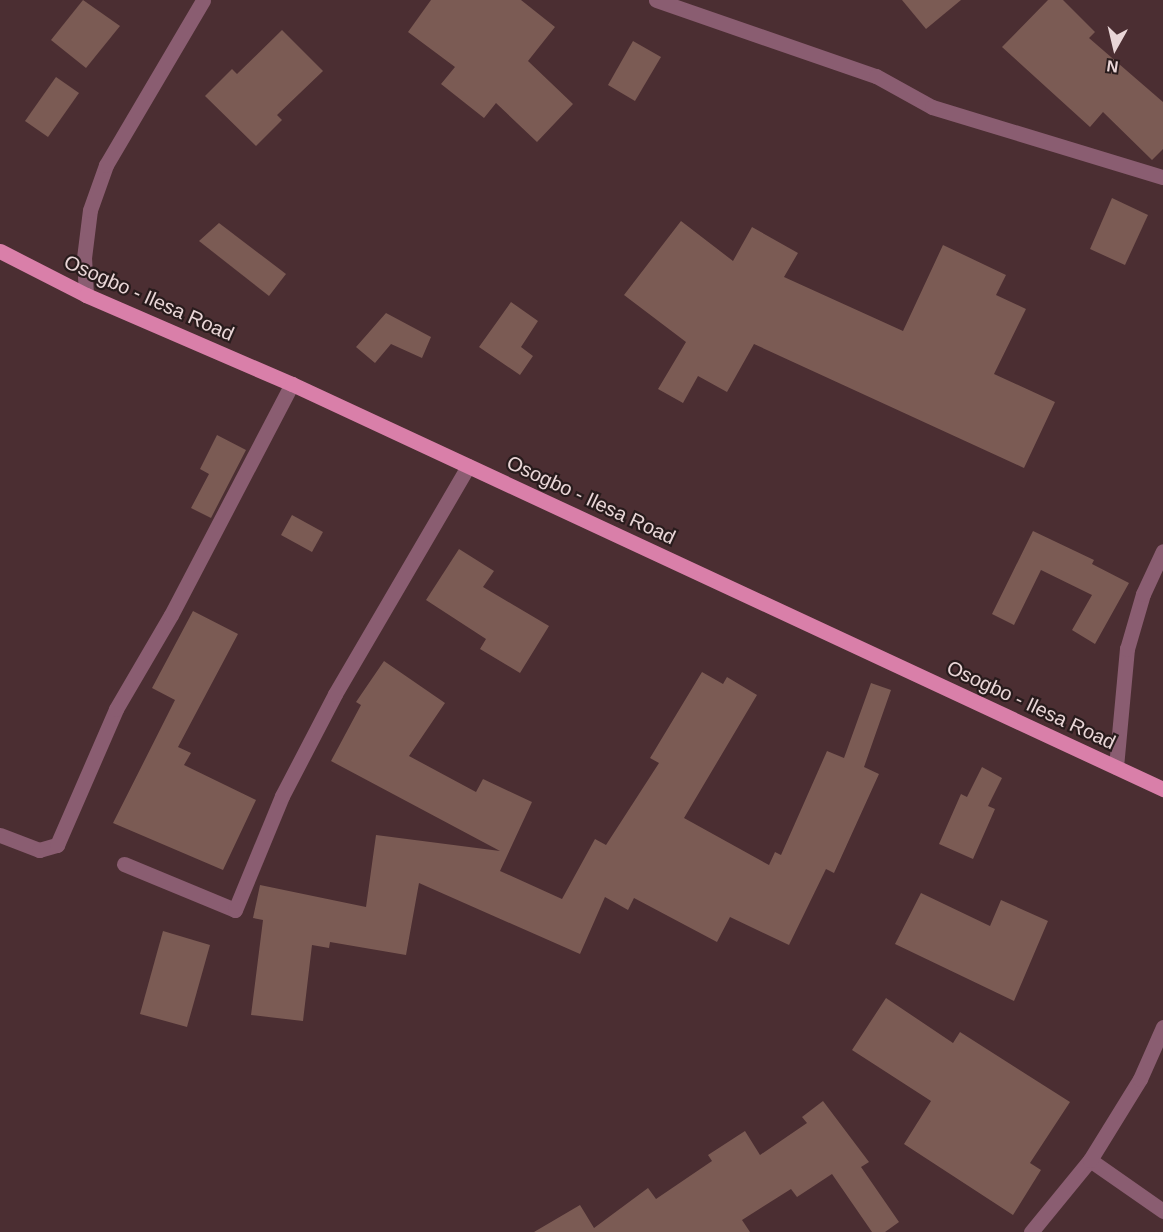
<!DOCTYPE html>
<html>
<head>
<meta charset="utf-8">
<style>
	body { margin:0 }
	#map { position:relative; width:1163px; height:1232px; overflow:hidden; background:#4b2e32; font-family:Arial,sans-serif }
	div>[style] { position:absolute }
	.building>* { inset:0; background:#7b5b54 }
	.street>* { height:15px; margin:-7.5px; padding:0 7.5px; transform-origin:7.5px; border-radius:7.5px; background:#8a5d71 }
	.primary>* { height:15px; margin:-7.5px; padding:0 7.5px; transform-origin:7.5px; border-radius:7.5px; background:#d97fa9 }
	span { translate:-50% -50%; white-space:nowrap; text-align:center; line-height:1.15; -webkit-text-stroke:4.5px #281b1c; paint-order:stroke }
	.street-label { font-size:20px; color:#e9d6d7 }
	.north { position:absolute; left:1085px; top:18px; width:60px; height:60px; -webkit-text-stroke:4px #281b1c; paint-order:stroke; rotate:188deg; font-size:16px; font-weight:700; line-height:24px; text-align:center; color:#e9d6d7 }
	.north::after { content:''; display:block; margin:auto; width:21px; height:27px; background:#e9d6d7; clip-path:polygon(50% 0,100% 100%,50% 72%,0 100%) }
</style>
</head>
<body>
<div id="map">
	<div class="building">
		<i style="clip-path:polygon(83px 0,120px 26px,86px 68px,51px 40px)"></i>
		<i style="clip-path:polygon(431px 0,521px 0,555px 27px,528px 61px,573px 104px,537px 142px,496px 103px,484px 118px,441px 84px,455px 67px,408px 32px)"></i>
		<i style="clip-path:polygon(902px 0,961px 0,926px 29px)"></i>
		<i style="clip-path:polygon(1048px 0,1063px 0,1095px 32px,1089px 38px,1163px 102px,1163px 149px,1152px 160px,1103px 112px,1090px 127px,1002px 47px)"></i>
		<i style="clip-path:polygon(282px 30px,323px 71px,277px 115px,282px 120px,256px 146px,205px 96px,232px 69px,237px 74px)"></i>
		<i style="clip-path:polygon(633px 41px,661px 57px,635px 101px,608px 85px)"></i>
		<i style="clip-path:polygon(56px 77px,79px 93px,48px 137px,25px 121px)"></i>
		<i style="clip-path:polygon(1112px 198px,1148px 215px,1125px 265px,1090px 249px)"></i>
		<i style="clip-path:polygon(681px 221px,733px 261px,752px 227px,798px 253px,784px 277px,903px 331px,943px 245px,1006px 275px,996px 295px,1026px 309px,994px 374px,1055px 402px,1024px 468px,754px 344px,727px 392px,698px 376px,683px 403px,658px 389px,686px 342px,624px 295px)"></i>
		<i style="clip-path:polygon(219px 223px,286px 274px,269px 296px,199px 241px)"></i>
		<i style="clip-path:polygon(511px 302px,538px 321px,521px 347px,533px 356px,520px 375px,479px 347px)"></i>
		<i style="clip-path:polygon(386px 313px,431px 337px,422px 358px,391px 344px,375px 363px,356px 347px)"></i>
		<i style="clip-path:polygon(217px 435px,246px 450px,211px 518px,191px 508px,209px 474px,200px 469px)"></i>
		<i style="clip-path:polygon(292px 515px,323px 532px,312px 552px,281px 535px)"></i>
		<i style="clip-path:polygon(1033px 531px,1094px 560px,1092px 564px,1129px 583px,1095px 644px,1072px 630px,1092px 595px,1041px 570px,1014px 625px,992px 614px)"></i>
		<i style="clip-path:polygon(459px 549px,494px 571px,483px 587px,549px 626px,520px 673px,480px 649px,486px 639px,426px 600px)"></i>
		<i style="clip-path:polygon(193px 611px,238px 634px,178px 747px,191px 753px,184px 765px,256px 800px,223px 870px,113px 823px,175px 700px,152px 688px)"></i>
		<i style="clip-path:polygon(384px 661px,445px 703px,409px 756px,476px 792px,483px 779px,532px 802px,500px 871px,562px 899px,595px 839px,606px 845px,659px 763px,650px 758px,702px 672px,723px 684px,727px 677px,757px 695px,684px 818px,769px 865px,775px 852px,781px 855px,827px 751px,844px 758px,871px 683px,891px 690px,864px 767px,879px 774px,834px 873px,826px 869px,789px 945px,730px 917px,717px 942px,634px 898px,628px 910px,605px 897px,580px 954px,419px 883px,406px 955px,330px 942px,329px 948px,312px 945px,303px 1021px,251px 1015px,263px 920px,253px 918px,260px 885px,366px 907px,376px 835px,500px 851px,331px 761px,361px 705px,356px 702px)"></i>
		<i style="clip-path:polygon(982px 767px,1002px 778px,988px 806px,995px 809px,973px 859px,939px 844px,961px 794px,967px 797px)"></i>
		<i style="clip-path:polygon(921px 893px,990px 926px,1001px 900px,1048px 921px,1014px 1001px,895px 944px)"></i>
		<i style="clip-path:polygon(163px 931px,210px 945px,187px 1027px,140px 1014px)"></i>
		<i style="clip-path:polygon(886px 998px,953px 1043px,960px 1032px,1070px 1102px,1030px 1163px,1041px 1170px,1013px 1215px,904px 1144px,931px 1101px,852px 1050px)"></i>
		<i style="clip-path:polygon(823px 1101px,869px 1162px,861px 1167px,899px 1222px,885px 1232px,872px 1232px,832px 1174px,797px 1197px,791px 1189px,742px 1220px,750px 1232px,534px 1232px,580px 1205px,594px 1228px,648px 1188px,656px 1199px,712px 1161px,708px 1155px,745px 1131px,760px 1155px,807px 1123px,802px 1117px)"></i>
	</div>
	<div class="street">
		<i style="left:656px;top:0;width:233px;rotate:19.1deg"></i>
		<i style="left:876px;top:76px;width:64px;rotate:29deg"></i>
		<i style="left:932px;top:107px;width:241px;rotate:16.9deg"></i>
		<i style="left:86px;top:295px;width:37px;rotate:-93deg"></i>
		<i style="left:84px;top:258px;width:48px;rotate:-82.9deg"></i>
		<i style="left:90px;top:210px;width:48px;rotate:-70.4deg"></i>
		<i style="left:106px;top:165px;width:191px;rotate:-59.5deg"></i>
		<i style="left:1116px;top:767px;width:119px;rotate:-84.7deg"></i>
		<i style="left:1127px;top:649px;width:57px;rotate:-73.8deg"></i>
		<i style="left:1143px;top:594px;width:47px;rotate:-65.1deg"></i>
		<i style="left:0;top:835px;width:42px;rotate:21deg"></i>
		<i style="left:39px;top:850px;width:19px;rotate:-16deg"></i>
		<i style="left:57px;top:845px;width:148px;rotate:-66.5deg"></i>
		<i style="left:116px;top:709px;width:109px;rotate:-59.7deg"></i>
		<i style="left:171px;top:615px;width:261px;rotate:-62.4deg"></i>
		<i style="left:124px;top:864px;width:120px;rotate:22.5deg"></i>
		<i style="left:235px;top:910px;width:123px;rotate:-67.6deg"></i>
		<i style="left:282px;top:796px;width:115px;rotate:-62.5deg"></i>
		<i style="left:335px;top:694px;width:264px;rotate:-59.7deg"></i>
		<i style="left:1090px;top:1160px;width:89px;rotate:34.9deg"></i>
		<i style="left:1031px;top:1232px;width:93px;rotate:-50.7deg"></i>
		<i style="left:1090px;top:1160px;width:95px;rotate:-58.3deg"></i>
		<i style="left:1140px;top:1079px;width:57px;rotate:-66.1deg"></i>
	</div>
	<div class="primary">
		<i style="left:0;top:251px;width:97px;rotate:27.1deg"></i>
		<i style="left:86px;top:295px;width:224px;rotate:23.4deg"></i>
		<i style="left:292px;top:384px;width:961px;rotate:24.94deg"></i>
	</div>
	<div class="street-label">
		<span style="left:149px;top:298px;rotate:24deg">Osogbo - Ilesa Road</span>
		<span style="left:591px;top:500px;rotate:25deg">Osogbo - Ilesa Road</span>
		<span style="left:1031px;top:705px;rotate:25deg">Osogbo - Ilesa Road</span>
	</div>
	<div class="north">N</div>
</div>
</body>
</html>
